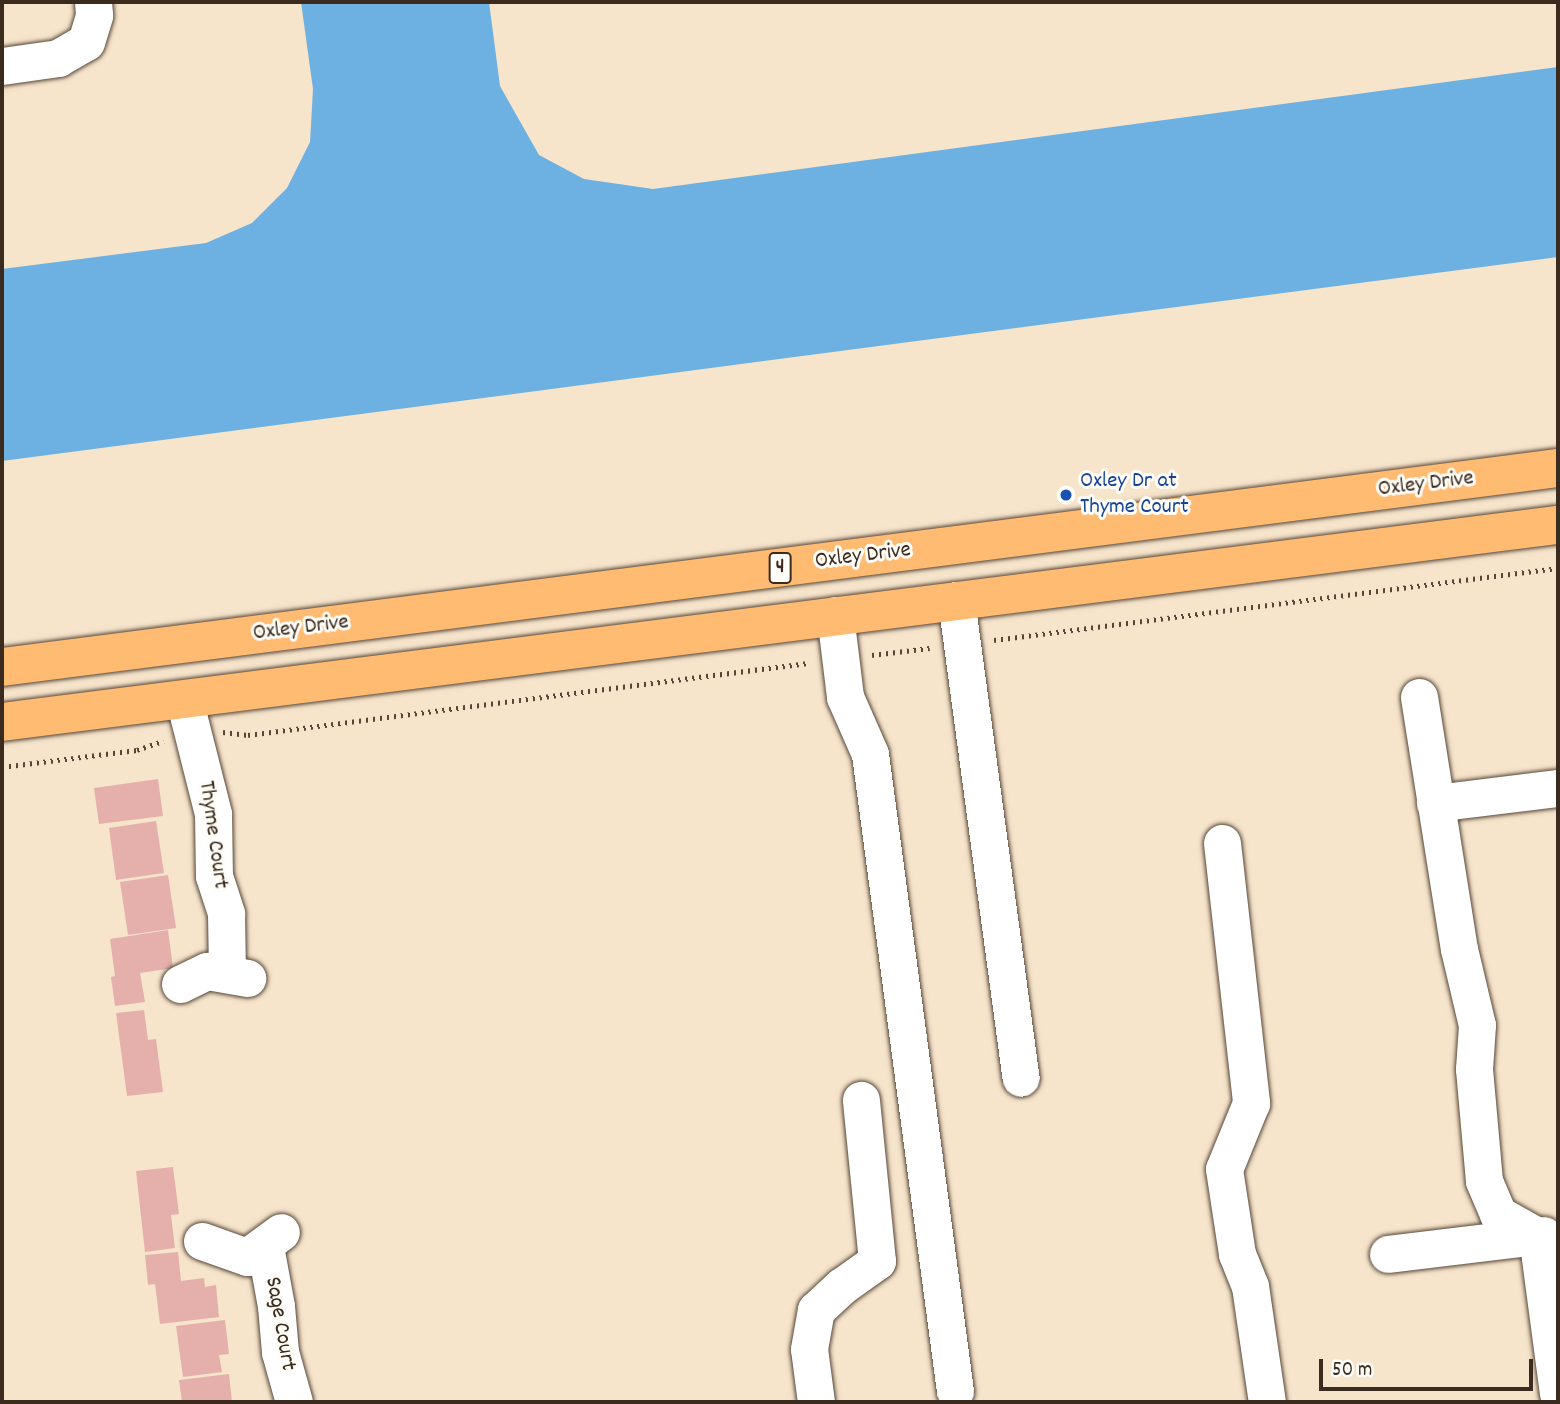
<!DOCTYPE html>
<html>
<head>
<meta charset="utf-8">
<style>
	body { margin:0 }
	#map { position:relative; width:1560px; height:1404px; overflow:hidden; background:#f6e4cb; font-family:Dekko,sans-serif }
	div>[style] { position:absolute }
	.water>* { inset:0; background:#6cb1e2 }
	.building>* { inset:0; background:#e5b0ac }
	.path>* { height:4.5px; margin-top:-2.25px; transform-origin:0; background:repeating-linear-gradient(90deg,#574638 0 2px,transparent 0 7px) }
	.roads { filter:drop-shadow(0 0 2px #574638) drop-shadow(0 0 2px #574638) }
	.minor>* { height:37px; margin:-18.5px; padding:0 18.5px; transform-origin:18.5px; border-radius:18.5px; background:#fff }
	.major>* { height:38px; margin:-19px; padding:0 19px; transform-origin:19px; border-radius:19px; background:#ffbb71 }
	.dots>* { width:19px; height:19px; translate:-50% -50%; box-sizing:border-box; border:4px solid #fdfcf7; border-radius:50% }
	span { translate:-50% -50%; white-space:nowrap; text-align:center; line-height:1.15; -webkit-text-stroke:6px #fdfcf7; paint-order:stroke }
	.shield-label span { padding:2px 5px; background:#fdfcf7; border:2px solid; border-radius:5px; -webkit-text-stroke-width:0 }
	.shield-label { font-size:21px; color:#3b2a1e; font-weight:700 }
	.transit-label { font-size:23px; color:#164399 }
	.left { translate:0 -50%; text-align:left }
	.street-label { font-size:23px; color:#3b2a1e }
	.frame { position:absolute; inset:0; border:4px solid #3b2a1e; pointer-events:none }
	.scale { position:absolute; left:1319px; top:1359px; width:214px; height:32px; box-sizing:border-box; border:4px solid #3b2a1e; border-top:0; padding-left:9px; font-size:21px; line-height:24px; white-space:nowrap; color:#3b2a1e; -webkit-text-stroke:5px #fdfcf7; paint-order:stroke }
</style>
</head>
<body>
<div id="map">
	<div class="water">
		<i style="clip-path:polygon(301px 2px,489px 2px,500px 86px,539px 155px,584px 179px,653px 189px,1558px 67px,1558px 257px,2px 461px,2px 269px,206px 243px,252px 223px,287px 188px,310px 142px,313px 89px)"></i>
	</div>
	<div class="building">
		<i style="clip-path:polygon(158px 779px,163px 816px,99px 824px,94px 788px)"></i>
		<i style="clip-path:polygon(156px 821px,164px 873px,116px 880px,109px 828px)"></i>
		<i style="clip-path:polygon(168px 875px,176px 928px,128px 935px,120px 882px)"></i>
		<i style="clip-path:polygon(168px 930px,173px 968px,140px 973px,145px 1002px,115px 1006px,111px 977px,115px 976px,110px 939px)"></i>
		<i style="clip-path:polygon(144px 1010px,148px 1040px,156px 1039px,163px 1092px,127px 1096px,116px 1013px)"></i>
		<i style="clip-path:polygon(173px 1167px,179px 1214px,171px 1215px,175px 1248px,145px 1252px,136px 1171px)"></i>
		<i style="clip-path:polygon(178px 1252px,181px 1281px,204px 1278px,205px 1287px,216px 1285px,219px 1317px,160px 1324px,155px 1284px,148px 1285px,145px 1255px)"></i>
		<i style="clip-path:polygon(225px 1320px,229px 1354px,219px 1355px,222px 1372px,183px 1377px,176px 1326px)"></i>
		<i style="clip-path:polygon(229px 1374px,232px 1402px,182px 1402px,179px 1380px)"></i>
	</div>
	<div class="path">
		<i style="left:994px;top:640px;width:569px;rotate:-7.28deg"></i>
		<i style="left:872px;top:655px;width:58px;rotate:-6.9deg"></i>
		<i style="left:223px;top:732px;width:25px;rotate:7deg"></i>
		<i style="left:248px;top:735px;width:565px;rotate:-7.33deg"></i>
		<i style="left:2px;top:767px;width:136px;rotate:-7.2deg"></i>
		<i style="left:137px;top:750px;width:28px;rotate:-19deg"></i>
	</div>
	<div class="roads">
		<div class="minor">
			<i style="left:2px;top:66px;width:57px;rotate:-8.1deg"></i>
			<i style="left:58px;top:58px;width:32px;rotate:-30deg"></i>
			<i style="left:86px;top:42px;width:28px;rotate:-73deg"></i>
			<i style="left:94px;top:15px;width:13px;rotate:-94deg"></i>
			<i style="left:956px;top:600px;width:482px;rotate:82.3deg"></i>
			<i style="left:835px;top:615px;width:83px;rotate:83deg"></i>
			<i style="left:845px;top:697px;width:62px;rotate:66.3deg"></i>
			<i style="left:870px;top:754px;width:643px;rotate:82.4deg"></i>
			<i style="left:1419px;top:697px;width:255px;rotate:81deg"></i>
			<i style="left:1459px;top:949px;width:78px;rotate:76.7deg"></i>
			<i style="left:1477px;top:1025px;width:44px;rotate:93.9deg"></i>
			<i style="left:1474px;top:1069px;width:112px;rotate:84.9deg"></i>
			<i style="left:1484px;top:1181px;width:36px;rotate:67deg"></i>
			<i style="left:1498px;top:1214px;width:45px;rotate:29.4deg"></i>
			<i style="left:1537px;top:1236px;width:159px;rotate:82.4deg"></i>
			<i style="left:184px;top:699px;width:119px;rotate:75.8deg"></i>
			<i style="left:213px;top:814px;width:62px;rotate:89.1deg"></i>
			<i style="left:214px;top:876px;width:40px;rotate:72deg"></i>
			<i style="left:226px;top:914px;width:59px;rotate:89deg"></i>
			<i style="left:1435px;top:803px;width:124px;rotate:-7deg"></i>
			<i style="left:1222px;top:843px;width:262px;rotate:83.6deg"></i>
			<i style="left:1251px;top:1103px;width:71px;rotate:112.2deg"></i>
			<i style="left:1224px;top:1169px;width:86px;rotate:81.3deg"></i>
			<i style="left:1237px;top:1254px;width:35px;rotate:68deg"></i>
			<i style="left:1250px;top:1286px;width:117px;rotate:81.7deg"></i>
			<i style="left:180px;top:984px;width:30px;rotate:-26deg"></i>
			<i style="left:207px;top:971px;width:41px;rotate:9.9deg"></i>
			<i style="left:202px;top:1241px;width:48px;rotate:19.6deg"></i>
			<i style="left:247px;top:1257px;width:42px;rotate:-36.3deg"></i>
			<i style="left:265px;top:1246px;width:61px;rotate:79.6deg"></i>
			<i style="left:276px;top:1306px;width:46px;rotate:85deg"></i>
			<i style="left:280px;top:1352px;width:52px;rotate:74.4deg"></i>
			<i style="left:1388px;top:1254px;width:157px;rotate:-6.9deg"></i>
			<i style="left:816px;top:1402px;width:53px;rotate:-97.5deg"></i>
			<i style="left:809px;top:1349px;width:40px;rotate:-80deg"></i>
			<i style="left:816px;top:1310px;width:35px;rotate:-43deg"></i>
			<i style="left:842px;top:1286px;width:43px;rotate:-35.5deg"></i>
			<i style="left:877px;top:1261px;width:162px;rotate:-95.7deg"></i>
		</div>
		<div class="major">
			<i style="left:2px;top:667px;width:1569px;rotate:-7.29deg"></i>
			<i style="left:2px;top:722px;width:1568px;rotate:-7.22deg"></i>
		</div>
	</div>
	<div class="dots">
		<i style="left:1066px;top:495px;background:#1a4fb4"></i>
	</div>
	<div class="shield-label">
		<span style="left:780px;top:568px">4</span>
	</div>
	<div class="transit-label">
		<span class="left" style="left:1080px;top:495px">Oxley Dr at<br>Thyme Court</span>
	</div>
	<div class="street-label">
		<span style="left:1426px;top:485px;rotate:-7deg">Oxley Drive</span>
		<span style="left:863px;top:557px;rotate:-7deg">Oxley Drive</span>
		<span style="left:301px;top:629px;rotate:-7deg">Oxley Drive</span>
		<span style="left:212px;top:835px;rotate:82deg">Thyme Court</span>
		<span style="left:279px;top:1324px;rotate:80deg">Sage Court</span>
	</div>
	<div class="frame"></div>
	<div class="scale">50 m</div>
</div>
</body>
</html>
